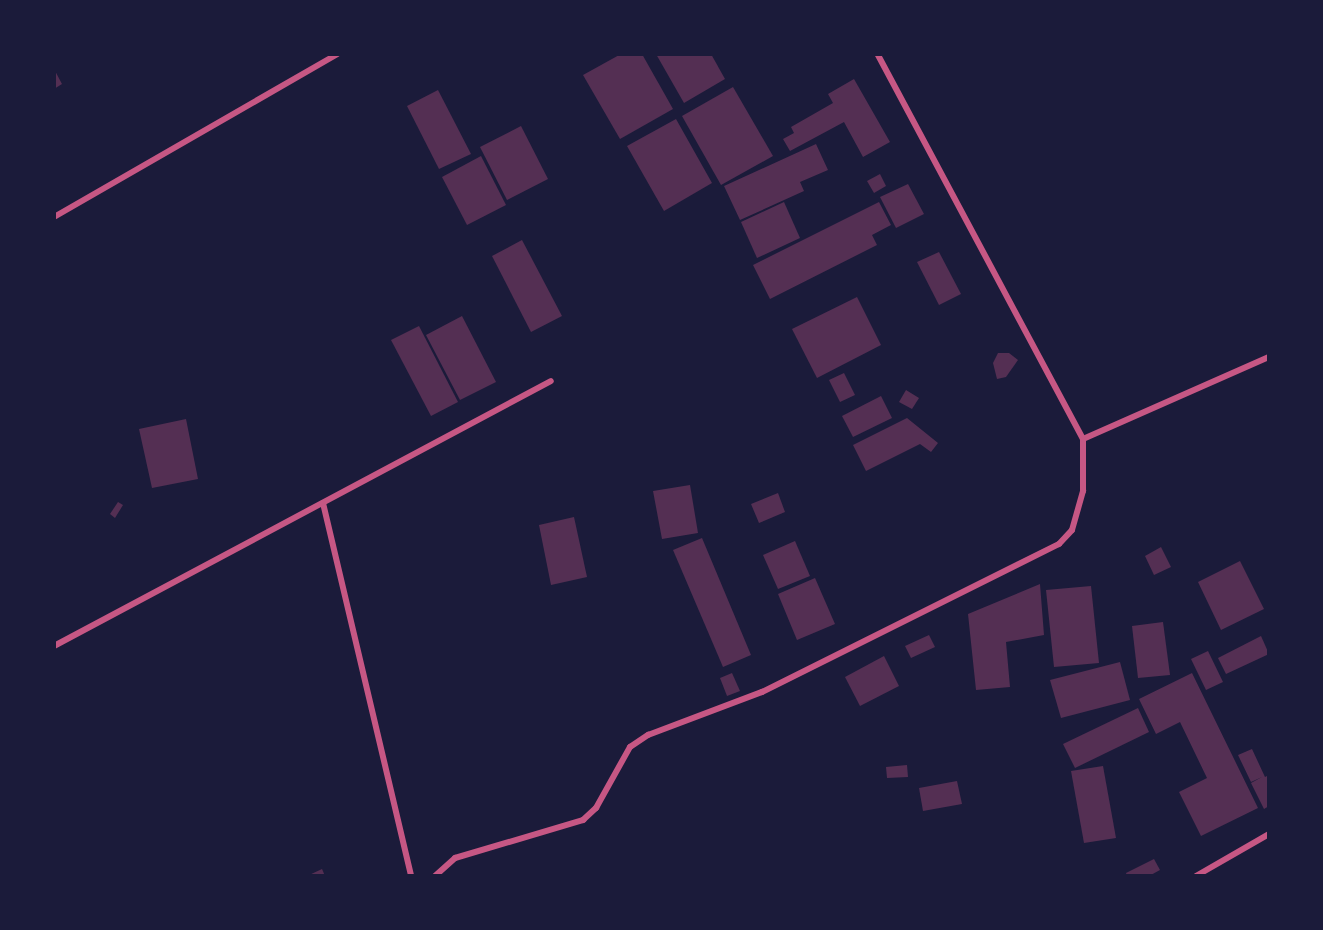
<!DOCTYPE html>
<html>
<head>
<meta charset="utf-8">
<style>
	body { margin:0 }
	#map { position:relative; width:1323px; height:930px; overflow:hidden; background:#1b1b3a; font-family:Cabin,sans-serif }
	div>[style] { position:absolute }
	.building>* { inset:0; background:#542f53 }
	.minor>* { height:6px; margin:-3px; padding:0 3px; transform-origin:3px; border-radius:3px; background:#c65784 }
	span { translate:-50% -50%; white-space:nowrap; text-align:center; line-height:1.15; -webkit-text-stroke:4.5px #1b1b3a; paint-order:stroke }
	.frame { position:absolute; inset:0; border:56px solid #1b1b3a; pointer-events:none }
</style>
</head>
<body>
<div id="map">
	<div class="building">
		<i style="clip-path:polygon(621px 54px,642px 54px,673px 109px,620px 139px,583px 75px)"></i>
		<i style="clip-path:polygon(656px 54px,711px 54px,725px 79px,684px 103px)"></i>
		<i style="clip-path:polygon(54px 69px,62px 84px,54px 89px)"></i>
		<i style="clip-path:polygon(854px 79px,890px 142px,863px 157px,844px 122px,790px 151px,783px 139px,794px 133px,791px 127px,833px 103px,828px 94px)"></i>
		<i style="clip-path:polygon(733px 87px,773px 156px,721px 185px,682px 116px)"></i>
		<i style="clip-path:polygon(438px 90px,471px 154px,439px 169px,407px 106px)"></i>
		<i style="clip-path:polygon(676px 119px,712px 183px,664px 211px,627px 146px)"></i>
		<i style="clip-path:polygon(521px 126px,548px 179px,507px 200px,480px 147px)"></i>
		<i style="clip-path:polygon(816px 144px,828px 170px,800px 182px,804px 191px,740px 220px,724px 186px)"></i>
		<i style="clip-path:polygon(481px 156px,506px 205px,467px 225px,442px 177px)"></i>
		<i style="clip-path:polygon(880px 174px,886px 186px,874px 193px,867px 181px)"></i>
		<i style="clip-path:polygon(908px 184px,924px 214px,896px 228px,880px 197px)"></i>
		<i style="clip-path:polygon(784px 202px,800px 238px,757px 258px,741px 222px)"></i>
		<i style="clip-path:polygon(879px 202px,891px 225px,872px 235px,877px 245px,770px 299px,753px 265px)"></i>
		<i style="clip-path:polygon(522px 240px,562px 316px,531px 332px,492px 256px)"></i>
		<i style="clip-path:polygon(939px 252px,961px 294px,939px 305px,917px 262px)"></i>
		<i style="clip-path:polygon(857px 297px,881px 345px,817px 378px,792px 329px)"></i>
		<i style="clip-path:polygon(462px 316px,496px 382px,460px 400px,426px 335px)"></i>
		<i style="clip-path:polygon(419px 326px,458px 402px,431px 416px,391px 340px)"></i>
		<i style="clip-path:polygon(998px 353px,1009px 353px,1018px 360px,1006px 377px,997px 379px,993px 363px)"></i>
		<i style="clip-path:polygon(844px 373px,855px 395px,840px 402px,829px 380px)"></i>
		<i style="clip-path:polygon(906px 390px,919px 398px,912px 409px,899px 402px)"></i>
		<i style="clip-path:polygon(881px 396px,892px 418px,853px 437px,842px 416px)"></i>
		<i style="clip-path:polygon(907px 418px,938px 443px,931px 452px,920px 444px,866px 471px,853px 445px)"></i>
		<i style="clip-path:polygon(186px 419px,198px 479px,152px 488px,139px 429px)"></i>
		<i style="clip-path:polygon(690px 485px,698px 533px,662px 539px,653px 491px)"></i>
		<i style="clip-path:polygon(778px 493px,785px 512px,759px 523px,751px 504px)"></i>
		<i style="clip-path:polygon(118px 502px,123px 505px,115px 518px,110px 514px)"></i>
		<i style="clip-path:polygon(574px 517px,587px 577px,551px 585px,539px 525px)"></i>
		<i style="clip-path:polygon(702px 538px,751px 655px,723px 667px,673px 550px)"></i>
		<i style="clip-path:polygon(795px 541px,810px 576px,778px 589px,763px 555px)"></i>
		<i style="clip-path:polygon(1161px 547px,1171px 567px,1154px 575px,1145px 556px)"></i>
		<i style="clip-path:polygon(1240px 561px,1264px 609px,1221px 630px,1198px 582px)"></i>
		<i style="clip-path:polygon(815px 578px,835px 624px,797px 640px,778px 594px)"></i>
		<i style="clip-path:polygon(1040px 584px,1044px 635px,1006px 642px,1010px 687px,976px 690px,968px 614px)"></i>
		<i style="clip-path:polygon(1091px 586px,1099px 663px,1054px 667px,1046px 590px)"></i>
		<i style="clip-path:polygon(1163px 622px,1170px 675px,1138px 678px,1132px 626px)"></i>
		<i style="clip-path:polygon(929px 635px,935px 647px,911px 658px,905px 646px)"></i>
		<i style="clip-path:polygon(1261px 636px,1269px 654px,1226px 674px,1218px 658px)"></i>
		<i style="clip-path:polygon(1208px 651px,1223px 682px,1206px 690px,1191px 659px)"></i>
		<i style="clip-path:polygon(884px 656px,899px 686px,860px 706px,845px 677px)"></i>
		<i style="clip-path:polygon(1120px 662px,1130px 700px,1061px 718px,1050px 680px)"></i>
		<i style="clip-path:polygon(732px 673px,740px 691px,727px 696px,720px 678px)"></i>
		<i style="clip-path:polygon(1192px 673px,1258px 808px,1201px 836px,1179px 792px,1207px 778px,1180px 722px,1156px 734px,1139px 699px)"></i>
		<i style="clip-path:polygon(1138px 708px,1149px 732px,1075px 768px,1063px 744px)"></i>
		<i style="clip-path:polygon(1252px 749px,1265px 777px,1269px 775px,1269px 806px,1264px 809px,1251px 783px,1262px 777px,1251px 782px,1238px 755px)"></i>
		<i style="clip-path:polygon(907px 765px,908px 777px,887px 778px,886px 767px)"></i>
		<i style="clip-path:polygon(1103px 766px,1116px 838px,1084px 843px,1071px 771px)"></i>
		<i style="clip-path:polygon(957px 781px,962px 804px,923px 811px,919px 788px)"></i>
		<i style="clip-path:polygon(1154px 859px,1160px 870px,1149px 876px,1127px 876px,1126px 873px)"></i>
		<i style="clip-path:polygon(322px 869px,325px 876px,307px 876px)"></i>
	</div>
	<div class="minor">
		<i style="left:54px;top:217px;width:327px;rotate:-29.9deg"></i>
		<i style="left:1083px;top:439px;width:203px;rotate:-23.8deg"></i>
		<i style="left:323px;top:503px;width:383px;rotate:76.7deg"></i>
		<i style="left:54px;top:646px;width:563px;rotate:-28.07deg"></i>
		<i style="left:435px;top:876px;width:27px;rotate:-42deg"></i>
		<i style="left:455px;top:858px;width:134px;rotate:-16.5deg"></i>
		<i style="left:583px;top:820px;width:18px;rotate:-43deg"></i>
		<i style="left:596px;top:808px;width:70px;rotate:-60.9deg"></i>
		<i style="left:630px;top:747px;width:22px;rotate:-34deg"></i>
		<i style="left:648px;top:735px;width:122px;rotate:-20.7deg"></i>
		<i style="left:762px;top:692px;width:332px;rotate:-26.5deg"></i>
		<i style="left:1059px;top:544px;width:19px;rotate:-47deg"></i>
		<i style="left:1072px;top:530px;width:41px;rotate:-74.2deg"></i>
		<i style="left:1083px;top:491px;width:52px;rotate:-90deg"></i>
		<i style="left:1083px;top:439px;width:437px;rotate:-118.1deg"></i>
		<i style="left:1196px;top:876px;width:84px;rotate:-29.9deg"></i>
	</div>
	<div class="frame"></div>
</div>
</body>
</html>
